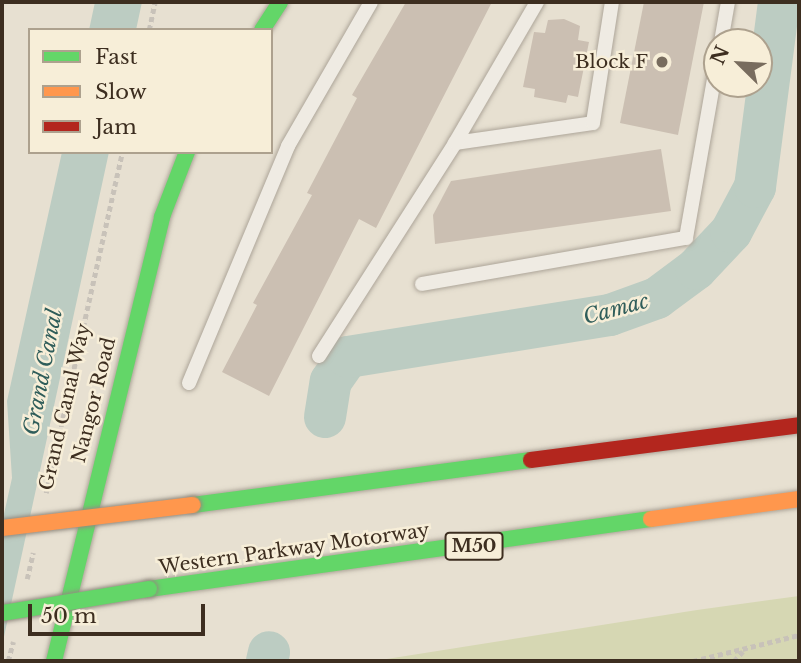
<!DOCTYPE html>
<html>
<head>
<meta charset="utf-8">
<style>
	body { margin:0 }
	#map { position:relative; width:801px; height:663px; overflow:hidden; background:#e7e0d1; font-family:"Libre Baskerville",serif }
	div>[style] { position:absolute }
	.green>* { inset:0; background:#d6d7b3 }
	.water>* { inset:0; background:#bcccc2 }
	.river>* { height:42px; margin:-21px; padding:0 21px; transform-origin:21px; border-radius:21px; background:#bcccc2 }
	.building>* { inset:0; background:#cbbfb2 }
	.path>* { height:4.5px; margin-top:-2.25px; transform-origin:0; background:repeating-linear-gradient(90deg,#c8c2b9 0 5px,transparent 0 8.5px) }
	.roads { filter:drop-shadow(0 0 2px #ada599) drop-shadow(0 0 2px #ada599) }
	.lane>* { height:14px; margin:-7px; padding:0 7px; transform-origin:7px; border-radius:7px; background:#efebe3 }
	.fast>* { height:16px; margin:-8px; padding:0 8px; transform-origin:8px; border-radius:8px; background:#63d668 }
	.slow>* { height:16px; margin:-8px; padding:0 8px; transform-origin:8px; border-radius:8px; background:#ff974d }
	.jam>* { height:16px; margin:-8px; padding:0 8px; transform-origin:8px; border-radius:8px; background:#b3261e }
	.bridges { filter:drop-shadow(0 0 2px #928b80) drop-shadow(0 0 2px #928b80) }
	.fast-bridge>* { height:16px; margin:-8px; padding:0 8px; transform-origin:8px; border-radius:8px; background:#63d668 }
	.slow-bridge>* { height:16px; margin:-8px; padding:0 8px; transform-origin:8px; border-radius:8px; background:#ff974d }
	.dots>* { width:19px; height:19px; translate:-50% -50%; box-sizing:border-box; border:4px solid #f7eed8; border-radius:50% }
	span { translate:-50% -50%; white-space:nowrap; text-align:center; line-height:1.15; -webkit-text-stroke:5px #f7eed8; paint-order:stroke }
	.shield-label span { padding:2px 5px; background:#f7eed8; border:2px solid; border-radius:5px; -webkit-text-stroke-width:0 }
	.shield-label { font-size:18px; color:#3d2e20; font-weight:700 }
	.poi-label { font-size:19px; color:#3d2e20 }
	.right { translate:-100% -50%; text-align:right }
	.street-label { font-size:19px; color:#3d2e20 }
	.water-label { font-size:21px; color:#2f5d5a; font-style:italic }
	.frame { position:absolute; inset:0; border:4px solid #3d2e20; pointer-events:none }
	.legend { position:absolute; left:28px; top:28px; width:245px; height:126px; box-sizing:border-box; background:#f7eed8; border:2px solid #ada18e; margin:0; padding:9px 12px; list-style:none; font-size:21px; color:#3d2e20 }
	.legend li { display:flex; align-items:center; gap:14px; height:35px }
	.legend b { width:35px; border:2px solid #ada18e }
	.north { position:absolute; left:703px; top:28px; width:70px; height:70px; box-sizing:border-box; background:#f7eed8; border:2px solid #ada18e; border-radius:50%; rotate:294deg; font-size:19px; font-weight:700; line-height:28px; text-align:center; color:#3d2e20 }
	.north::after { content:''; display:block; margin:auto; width:24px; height:32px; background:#786c5e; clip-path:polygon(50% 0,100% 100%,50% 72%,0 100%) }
	.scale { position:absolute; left:28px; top:604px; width:177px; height:32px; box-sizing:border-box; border:4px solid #3d2e20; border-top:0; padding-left:9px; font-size:21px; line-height:24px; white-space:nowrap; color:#3d2e20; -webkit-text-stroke:5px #f7eed8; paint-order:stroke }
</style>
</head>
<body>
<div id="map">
	<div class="green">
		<i style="clip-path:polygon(799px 596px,799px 661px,374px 661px,697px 610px)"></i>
	</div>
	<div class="water">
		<i style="clip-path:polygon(95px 2px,142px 2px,136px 30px,89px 30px)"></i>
		<i style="clip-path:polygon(62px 152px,109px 152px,2px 646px,2px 523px,12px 478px,7px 401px)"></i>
	</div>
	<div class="river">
		<i style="left:325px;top:417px;width:36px;rotate:-81deg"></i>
		<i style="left:331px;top:381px;width:29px;rotate:-55deg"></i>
		<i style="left:348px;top:357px;width:265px;rotate:-9.1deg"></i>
		<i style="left:610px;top:315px;width:50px;rotate:-19.9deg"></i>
		<i style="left:657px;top:298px;width:49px;rotate:-36.6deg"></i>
		<i style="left:696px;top:269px;width:51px;rotate:-46.6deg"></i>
		<i style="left:731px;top:232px;width:51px;rotate:-61.9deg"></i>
		<i style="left:755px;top:187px;width:187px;rotate:-82.6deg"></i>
		<i style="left:267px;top:661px;width:9px;rotate:-77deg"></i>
	</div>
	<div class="building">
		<i style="clip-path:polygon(406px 2px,492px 2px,376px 228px,359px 219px,269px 396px,222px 372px,257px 305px,253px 303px,312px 195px,307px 193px,357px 98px,352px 95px)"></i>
		<i style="clip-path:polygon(644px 2px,704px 2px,678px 135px,620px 123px)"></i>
		<i style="clip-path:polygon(564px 19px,580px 26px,578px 40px,589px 42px,578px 97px,568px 95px,566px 103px,534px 97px,535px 89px,523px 87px,534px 32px,545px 33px,548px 20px)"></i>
		<i style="clip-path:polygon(661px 149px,671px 211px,435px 244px,433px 215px,451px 181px)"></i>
	</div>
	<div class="path">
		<i style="left:149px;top:30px;width:29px;rotate:-78deg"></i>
		<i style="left:46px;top:493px;width:349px;rotate:-77.4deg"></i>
		<i style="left:27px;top:579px;width:27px;rotate:-77deg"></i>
		<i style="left:8px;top:661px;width:20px;rotate:-75deg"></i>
		<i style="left:693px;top:661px;width:109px;rotate:-13.8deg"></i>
		<i style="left:734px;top:661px;width:13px;rotate:-48deg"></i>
	</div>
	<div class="roads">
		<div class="lane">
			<i style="left:721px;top:42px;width:41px;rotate:-80.1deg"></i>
			<i style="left:455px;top:143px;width:139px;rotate:-8.2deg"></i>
			<i style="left:593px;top:123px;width:122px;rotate:-81.1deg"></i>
			<i style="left:422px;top:284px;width:268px;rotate:-9.9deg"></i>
			<i style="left:686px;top:238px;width:178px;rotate:-80deg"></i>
			<i style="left:319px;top:356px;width:253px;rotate:-57.4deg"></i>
			<i style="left:455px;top:143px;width:163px;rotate:-59.8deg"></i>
			<i style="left:189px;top:383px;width:257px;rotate:-67.3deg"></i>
			<i style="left:288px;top:146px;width:166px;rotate:-60deg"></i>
		</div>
		<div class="fast">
			<i style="left:262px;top:30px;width:33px;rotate:-57deg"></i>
			<i style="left:193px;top:505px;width:341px;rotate:-7.6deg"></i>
			<i style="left:149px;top:589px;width:507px;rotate:-7.94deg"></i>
			<i style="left:54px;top:661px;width:457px;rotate:-76.3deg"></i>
			<i style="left:162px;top:217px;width:70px;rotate:-69deg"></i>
		</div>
		<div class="slow">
			<i style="left:651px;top:519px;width:149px;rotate:-7.7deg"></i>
		</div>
		<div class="jam">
			<i style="left:531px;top:460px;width:270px;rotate:-7.4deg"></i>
		</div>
	</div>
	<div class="bridges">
		<div class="fast-bridge">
			<i style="left:2px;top:613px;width:149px;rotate:-9.3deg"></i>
		</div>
		<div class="slow-bridge">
			<i style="left:2px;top:528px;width:192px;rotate:-6.9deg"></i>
		</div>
	</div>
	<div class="dots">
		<i style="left:662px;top:62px;background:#786c5e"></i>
	</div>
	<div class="shield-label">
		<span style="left:474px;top:546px">M50</span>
	</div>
	<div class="poi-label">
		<span class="right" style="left:648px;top:62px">Block F</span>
	</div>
	<div class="street-label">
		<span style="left:94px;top:400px;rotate:-76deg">Nangor Road</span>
		<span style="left:65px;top:407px;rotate:-77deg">Grand Canal Way</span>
		<span style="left:294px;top:549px;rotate:-8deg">Western Parkway Motorway</span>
	</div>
	<div class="water-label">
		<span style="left:616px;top:309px;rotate:-15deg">Camac</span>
		<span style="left:43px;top:372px;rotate:-79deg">Grand Canal</span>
	</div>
	<div class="frame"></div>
	<ul class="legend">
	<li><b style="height:9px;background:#63d668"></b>Fast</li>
	<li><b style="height:9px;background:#ff974d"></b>Slow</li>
	<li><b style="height:9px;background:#b3261e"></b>Jam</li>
	</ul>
	<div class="north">N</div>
	<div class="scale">50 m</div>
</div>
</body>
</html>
